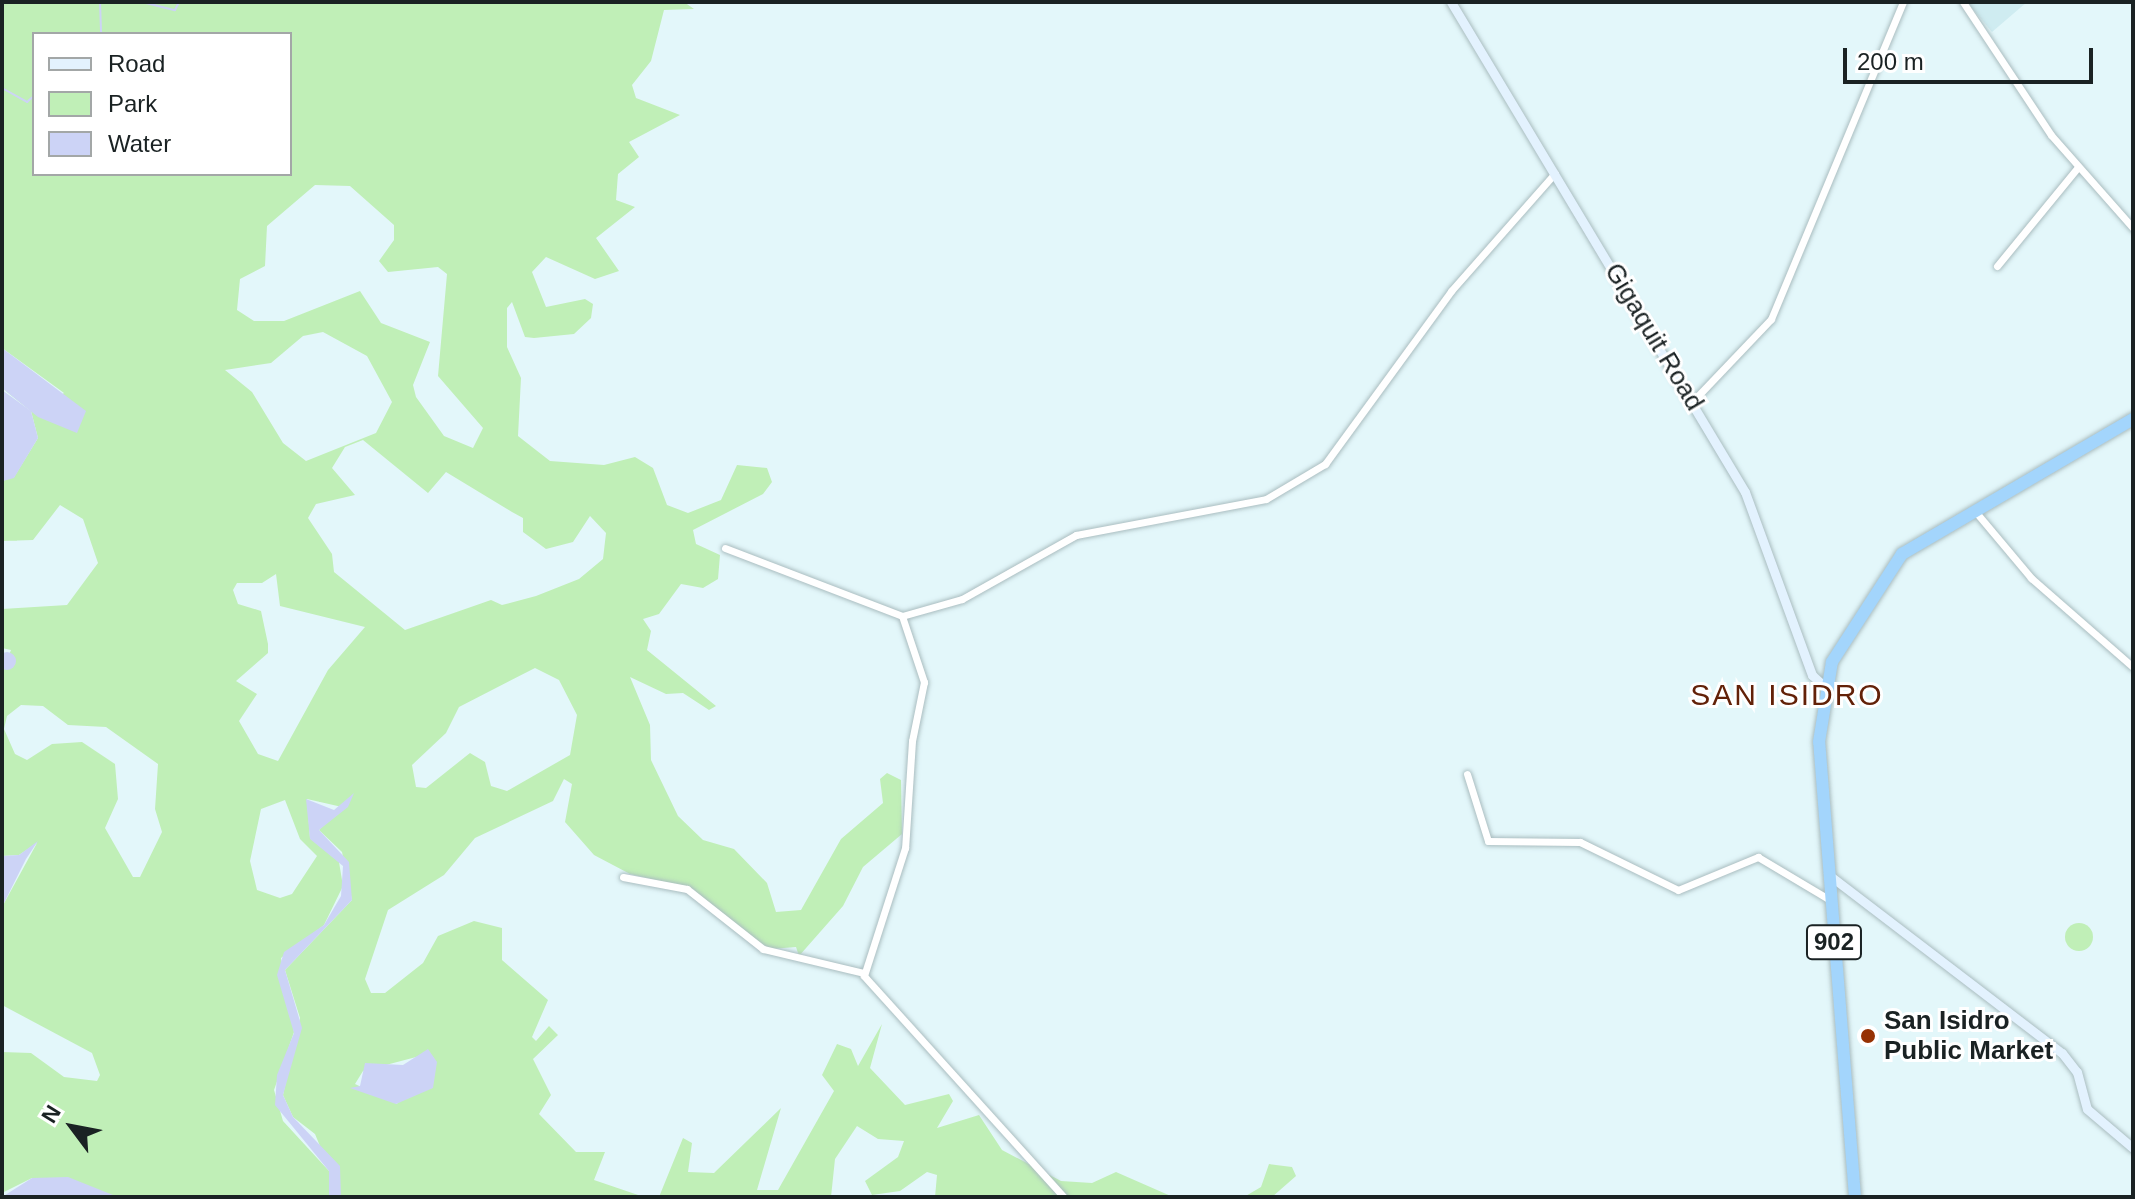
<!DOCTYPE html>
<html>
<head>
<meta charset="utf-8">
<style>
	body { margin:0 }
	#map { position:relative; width:2135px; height:1199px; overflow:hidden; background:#e3f7fa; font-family:Arial,sans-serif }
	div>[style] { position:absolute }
	.built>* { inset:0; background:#cfecf1 }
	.green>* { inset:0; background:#c0efb7 }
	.round { border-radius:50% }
	.water>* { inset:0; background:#ccd3f6 }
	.stream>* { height:2px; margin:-1px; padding:0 1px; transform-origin:1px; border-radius:1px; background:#ccd3f6 }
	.roads { filter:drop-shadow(0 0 2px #aabdc0) drop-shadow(0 0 2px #aabdc0) }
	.street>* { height:7px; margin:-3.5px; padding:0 3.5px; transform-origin:3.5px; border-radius:3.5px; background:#fff }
	.secondary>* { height:9px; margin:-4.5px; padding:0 4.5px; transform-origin:4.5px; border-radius:4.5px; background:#e3f2fe }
	.highway>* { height:12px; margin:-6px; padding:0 6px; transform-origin:6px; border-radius:6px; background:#a3d5fc }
	.dots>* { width:22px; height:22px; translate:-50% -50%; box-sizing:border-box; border:4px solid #fff; border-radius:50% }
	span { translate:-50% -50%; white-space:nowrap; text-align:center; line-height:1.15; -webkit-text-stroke:6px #fff; paint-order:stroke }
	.shield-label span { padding:2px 6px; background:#fff; border:2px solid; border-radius:6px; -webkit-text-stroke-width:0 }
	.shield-label { font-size:24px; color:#1a2223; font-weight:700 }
	.street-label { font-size:26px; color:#1a2223 }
	.poi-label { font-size:26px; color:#1a2223; font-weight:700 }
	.left { translate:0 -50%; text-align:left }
	.quarter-label { font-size:30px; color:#622108; letter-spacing:2px }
	.frame { position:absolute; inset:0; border:4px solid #1a2223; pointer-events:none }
	.legend { position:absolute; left:32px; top:32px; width:260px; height:144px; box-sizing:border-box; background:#fff; border:2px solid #a3a7a7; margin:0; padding:10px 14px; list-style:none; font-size:24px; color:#1a2223 }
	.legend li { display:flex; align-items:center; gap:16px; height:40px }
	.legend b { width:40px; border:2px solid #a3a7a7 }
	.north { position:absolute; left:32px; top:1087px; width:80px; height:80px; -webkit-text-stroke:6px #fff; paint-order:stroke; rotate:302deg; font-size:22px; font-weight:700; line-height:32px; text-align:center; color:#1a2223 }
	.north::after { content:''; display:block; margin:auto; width:28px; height:36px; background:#1a2223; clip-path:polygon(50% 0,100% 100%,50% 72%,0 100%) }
	.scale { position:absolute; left:1843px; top:48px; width:250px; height:36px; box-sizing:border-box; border:4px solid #1a2223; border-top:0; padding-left:10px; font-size:24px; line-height:28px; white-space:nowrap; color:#1a2223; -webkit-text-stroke:6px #fff; paint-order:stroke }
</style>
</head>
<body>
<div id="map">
	<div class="built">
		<i style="clip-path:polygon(1967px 2px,2027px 2px,1992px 32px)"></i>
	</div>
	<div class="green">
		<i style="clip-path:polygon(evenodd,2px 2px,684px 2px,694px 9px,664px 10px,651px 61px,632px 85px,636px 98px,680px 115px,629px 142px,639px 157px,618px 174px,616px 200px,635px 207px,596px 238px,619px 271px,595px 279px,546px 257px,532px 272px,546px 307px,585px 299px,593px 304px,591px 318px,574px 334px,534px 338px,525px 337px,512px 302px,507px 308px,507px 347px,521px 378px,518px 436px,550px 461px,604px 465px,635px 457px,653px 468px,667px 505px,688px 513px,721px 500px,737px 465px,767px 468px,772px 482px,763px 494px,693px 530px,696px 544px,720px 555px,718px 579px,703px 588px,681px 584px,659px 614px,643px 619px,651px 631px,647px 650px,716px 706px,709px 710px,683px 693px,666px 694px,630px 677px,650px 725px,651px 760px,678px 816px,703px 840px,734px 849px,767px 883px,776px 912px,801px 910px,841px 839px,883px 803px,880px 779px,887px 773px,901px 780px,902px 834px,863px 867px,843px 906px,799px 956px,796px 947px,771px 949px,737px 930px,693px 889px,630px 874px,594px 855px,565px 822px,572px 784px,564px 779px,553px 801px,475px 838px,444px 875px,388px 910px,365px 979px,371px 993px,385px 993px,423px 963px,438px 936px,474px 921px,502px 928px,502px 960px,548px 1000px,532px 1037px,536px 1041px,549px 1026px,558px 1035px,533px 1059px,551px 1095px,539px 1114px,576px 1152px,605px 1152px,594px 1180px,644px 1197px,341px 1197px,315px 1134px,293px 1117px,283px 1095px,300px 1018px,285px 970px,352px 900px,342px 852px,319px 830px,342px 807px,307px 799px,310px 838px,338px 856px,343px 886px,324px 925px,281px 958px,294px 1032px,274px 1090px,283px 1121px,329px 1171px,329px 1197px,118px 1197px,32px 1178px,2px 1193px,2px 1052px,31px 1053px,64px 1077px,97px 1081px,100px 1075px,92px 1053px,2px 1005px,2px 907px,37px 843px,19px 855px,2px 856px,2px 672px,11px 650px,2px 648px,2px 609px,67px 605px,98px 563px,83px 519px,60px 505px,33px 540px,2px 541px,2px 481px,14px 477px,38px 438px,31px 411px,2px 388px,36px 412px,64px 393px,2px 348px,2px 2px,34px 34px,290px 34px,290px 174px,34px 174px,34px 34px,2px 2px,315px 185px,350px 186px,394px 225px,394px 240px,379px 261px,388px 272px,438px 267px,447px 274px,438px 376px,483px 428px,473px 448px,444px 436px,416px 397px,413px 385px,430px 342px,381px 323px,360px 291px,284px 321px,254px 321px,237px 310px,240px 279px,265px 266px,267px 226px,315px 185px,2px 2px,323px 332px,367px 356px,392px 402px,376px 433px,306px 461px,283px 443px,252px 392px,225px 370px,271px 363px,303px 336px,323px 332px,2px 2px,363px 440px,428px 493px,446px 472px,512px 512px,523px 518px,523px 532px,546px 549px,573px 542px,590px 516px,606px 533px,603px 559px,579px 579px,536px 596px,502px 605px,491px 600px,405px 630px,334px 572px,332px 554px,308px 518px,316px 504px,355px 495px,332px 468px,345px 447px,363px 440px,2px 2px,276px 574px,280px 606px,365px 627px,328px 670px,278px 761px,258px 754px,239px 721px,257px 694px,236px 681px,268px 653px,268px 644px,261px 611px,238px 604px,233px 590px,237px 583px,262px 583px,276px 574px,2px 2px,535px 668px,559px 680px,577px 715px,570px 755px,507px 791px,491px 786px,485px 762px,470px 753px,426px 788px,416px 787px,412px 765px,446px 733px,459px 707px,535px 668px,2px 2px,21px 705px,43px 706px,68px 725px,106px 727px,158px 764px,155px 809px,162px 832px,140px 877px,133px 877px,105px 828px,118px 799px,115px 764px,82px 742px,52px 744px,27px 760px,15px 754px,4px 729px,7px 716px,21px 705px,2px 2px,285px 800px,300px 839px,317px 856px,292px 894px,280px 898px,257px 890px,250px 861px,261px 809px,285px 800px,2px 2px,420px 1056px,397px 1104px,355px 1084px,363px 1071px,420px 1056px)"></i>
		<i class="round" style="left:2065px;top:923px;width:28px;height:28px"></i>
		<i style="clip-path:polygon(882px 1024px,870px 1068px,905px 1105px,949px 1094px,953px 1101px,937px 1128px,979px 1115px,1002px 1150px,1061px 1181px,1092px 1183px,1116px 1172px,1173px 1197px,935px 1197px,937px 1175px,927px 1172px,900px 1191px,872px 1195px,865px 1181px,898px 1157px,904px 1141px,878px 1139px,857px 1126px,835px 1159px,831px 1197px,659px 1197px,683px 1138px,692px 1143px,688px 1172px,714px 1173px,781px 1108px,757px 1190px,778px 1190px,834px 1091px,822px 1075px,837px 1044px,851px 1049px,858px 1066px)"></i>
		<i style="clip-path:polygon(1269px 1164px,1292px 1167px,1296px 1176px,1272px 1197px,1244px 1197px,1261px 1187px)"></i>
	</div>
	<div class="water">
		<i style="clip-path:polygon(2px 348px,86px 411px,77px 433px,38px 417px,2px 388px)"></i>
		<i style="clip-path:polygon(2px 390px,31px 411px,38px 438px,14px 478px,3px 481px)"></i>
		<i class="round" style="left:-2px;top:652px;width:18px;height:18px"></i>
		<i style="clip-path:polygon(354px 793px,348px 807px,319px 830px,349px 862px,352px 900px,285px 970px,302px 1028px,283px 1095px,293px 1117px,340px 1166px,341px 1197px,329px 1197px,329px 1171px,275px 1105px,277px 1075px,294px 1033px,277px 975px,284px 952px,324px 925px,341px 896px,343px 866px,310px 839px,306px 799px,334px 810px)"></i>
		<i style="clip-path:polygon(38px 841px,26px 859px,2px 907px,2px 856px,19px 855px)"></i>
		<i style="clip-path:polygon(428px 1049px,437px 1062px,433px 1088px,396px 1104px,350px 1088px,360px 1086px,365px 1063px,403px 1065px)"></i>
		<i style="clip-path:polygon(68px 1177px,118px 1197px,2px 1197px,32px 1178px)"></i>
	</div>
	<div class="stream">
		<i style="left:100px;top:2px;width:32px;rotate:88deg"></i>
		<i style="left:142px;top:2px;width:34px;rotate:14deg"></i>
		<i style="left:175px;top:10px;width:9px;rotate:-63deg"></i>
		<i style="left:205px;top:2px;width:23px"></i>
		<i style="left:2px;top:88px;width:29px;rotate:29deg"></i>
		<i style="left:27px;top:102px;width:9px;rotate:-41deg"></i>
	</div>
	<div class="roads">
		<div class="street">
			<i style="left:1963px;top:2px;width:159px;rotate:56.5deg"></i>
			<i style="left:2051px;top:135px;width:124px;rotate:48.6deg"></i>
			<i style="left:1997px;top:266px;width:128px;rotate:-50.7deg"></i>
			<i style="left:1693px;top:401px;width:113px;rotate:-46.4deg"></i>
			<i style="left:1771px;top:319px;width:343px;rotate:-67.4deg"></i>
			<i style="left:1974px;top:510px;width:89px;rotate:50deg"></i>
			<i style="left:2031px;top:578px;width:135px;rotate:41.1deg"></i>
			<i style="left:725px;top:548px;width:190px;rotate:21deg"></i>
			<i style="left:902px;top:616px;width:62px;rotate:-15.8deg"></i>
			<i style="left:962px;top:599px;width:131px;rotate:-29.3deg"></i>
			<i style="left:1076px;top:535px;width:193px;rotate:-10.7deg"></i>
			<i style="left:1266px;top:499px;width:69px;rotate:-30.7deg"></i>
			<i style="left:1325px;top:464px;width:214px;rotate:-53.9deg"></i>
			<i style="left:1451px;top:291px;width:157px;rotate:-48.6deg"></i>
			<i style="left:902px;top:616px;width:70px;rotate:71.6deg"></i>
			<i style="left:924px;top:682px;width:60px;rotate:101.5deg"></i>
			<i style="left:912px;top:741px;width:107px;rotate:93.7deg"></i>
			<i style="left:905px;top:848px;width:134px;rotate:107.8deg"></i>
			<i style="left:864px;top:976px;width:298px;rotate:47.9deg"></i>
			<i style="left:1467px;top:774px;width:70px;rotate:72.6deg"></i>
			<i style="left:1488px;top:841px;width:92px;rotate:0.6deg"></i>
			<i style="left:1580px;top:842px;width:109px;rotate:26.1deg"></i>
			<i style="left:1678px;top:890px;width:87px;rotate:-22.4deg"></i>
			<i style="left:1758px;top:857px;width:84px;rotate:30.8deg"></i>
			<i style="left:623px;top:877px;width:65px;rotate:10.6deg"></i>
			<i style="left:687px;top:889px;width:97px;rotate:38.3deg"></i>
			<i style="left:763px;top:949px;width:104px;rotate:13.4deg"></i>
		</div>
		<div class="secondary">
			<i style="left:1451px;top:2px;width:571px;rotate:59.04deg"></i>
			<i style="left:1745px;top:492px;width:195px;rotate:69.9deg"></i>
			<i style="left:1812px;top:675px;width:16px;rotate:43deg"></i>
			<i style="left:1829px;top:875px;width:293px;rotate:37.4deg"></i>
			<i style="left:2062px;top:1053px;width:24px;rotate:52deg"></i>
			<i style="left:2077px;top:1072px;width:38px;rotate:75deg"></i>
			<i style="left:2087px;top:1109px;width:60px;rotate:40.3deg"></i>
		</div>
		<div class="highway">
			<i style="left:1855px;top:1197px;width:456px;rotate:-94.5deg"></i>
			<i style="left:1819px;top:742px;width:81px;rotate:-80.8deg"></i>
			<i style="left:1832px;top:662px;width:129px;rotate:-57.1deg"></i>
			<i style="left:1902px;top:554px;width:268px;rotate:-30.3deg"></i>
		</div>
	</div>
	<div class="dots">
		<i style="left:1868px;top:1036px;background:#963103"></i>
	</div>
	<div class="shield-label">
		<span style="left:1834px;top:942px">902</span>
	</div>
	<div class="street-label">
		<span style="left:1654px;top:337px;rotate:59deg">Gigaquit Road</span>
	</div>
	<div class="poi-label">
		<span class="left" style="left:1884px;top:1036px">San Isidro<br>Public Market</span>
	</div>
	<div class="quarter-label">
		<span style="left:1787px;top:695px">SAN ISIDRO</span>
	</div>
	<div class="frame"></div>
	<ul class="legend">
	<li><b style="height:10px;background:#e3f2fe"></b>Road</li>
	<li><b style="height:22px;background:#c0efb7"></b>Park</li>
	<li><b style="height:22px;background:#ccd3f6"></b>Water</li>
	</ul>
	<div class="north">N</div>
	<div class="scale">200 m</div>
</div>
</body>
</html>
